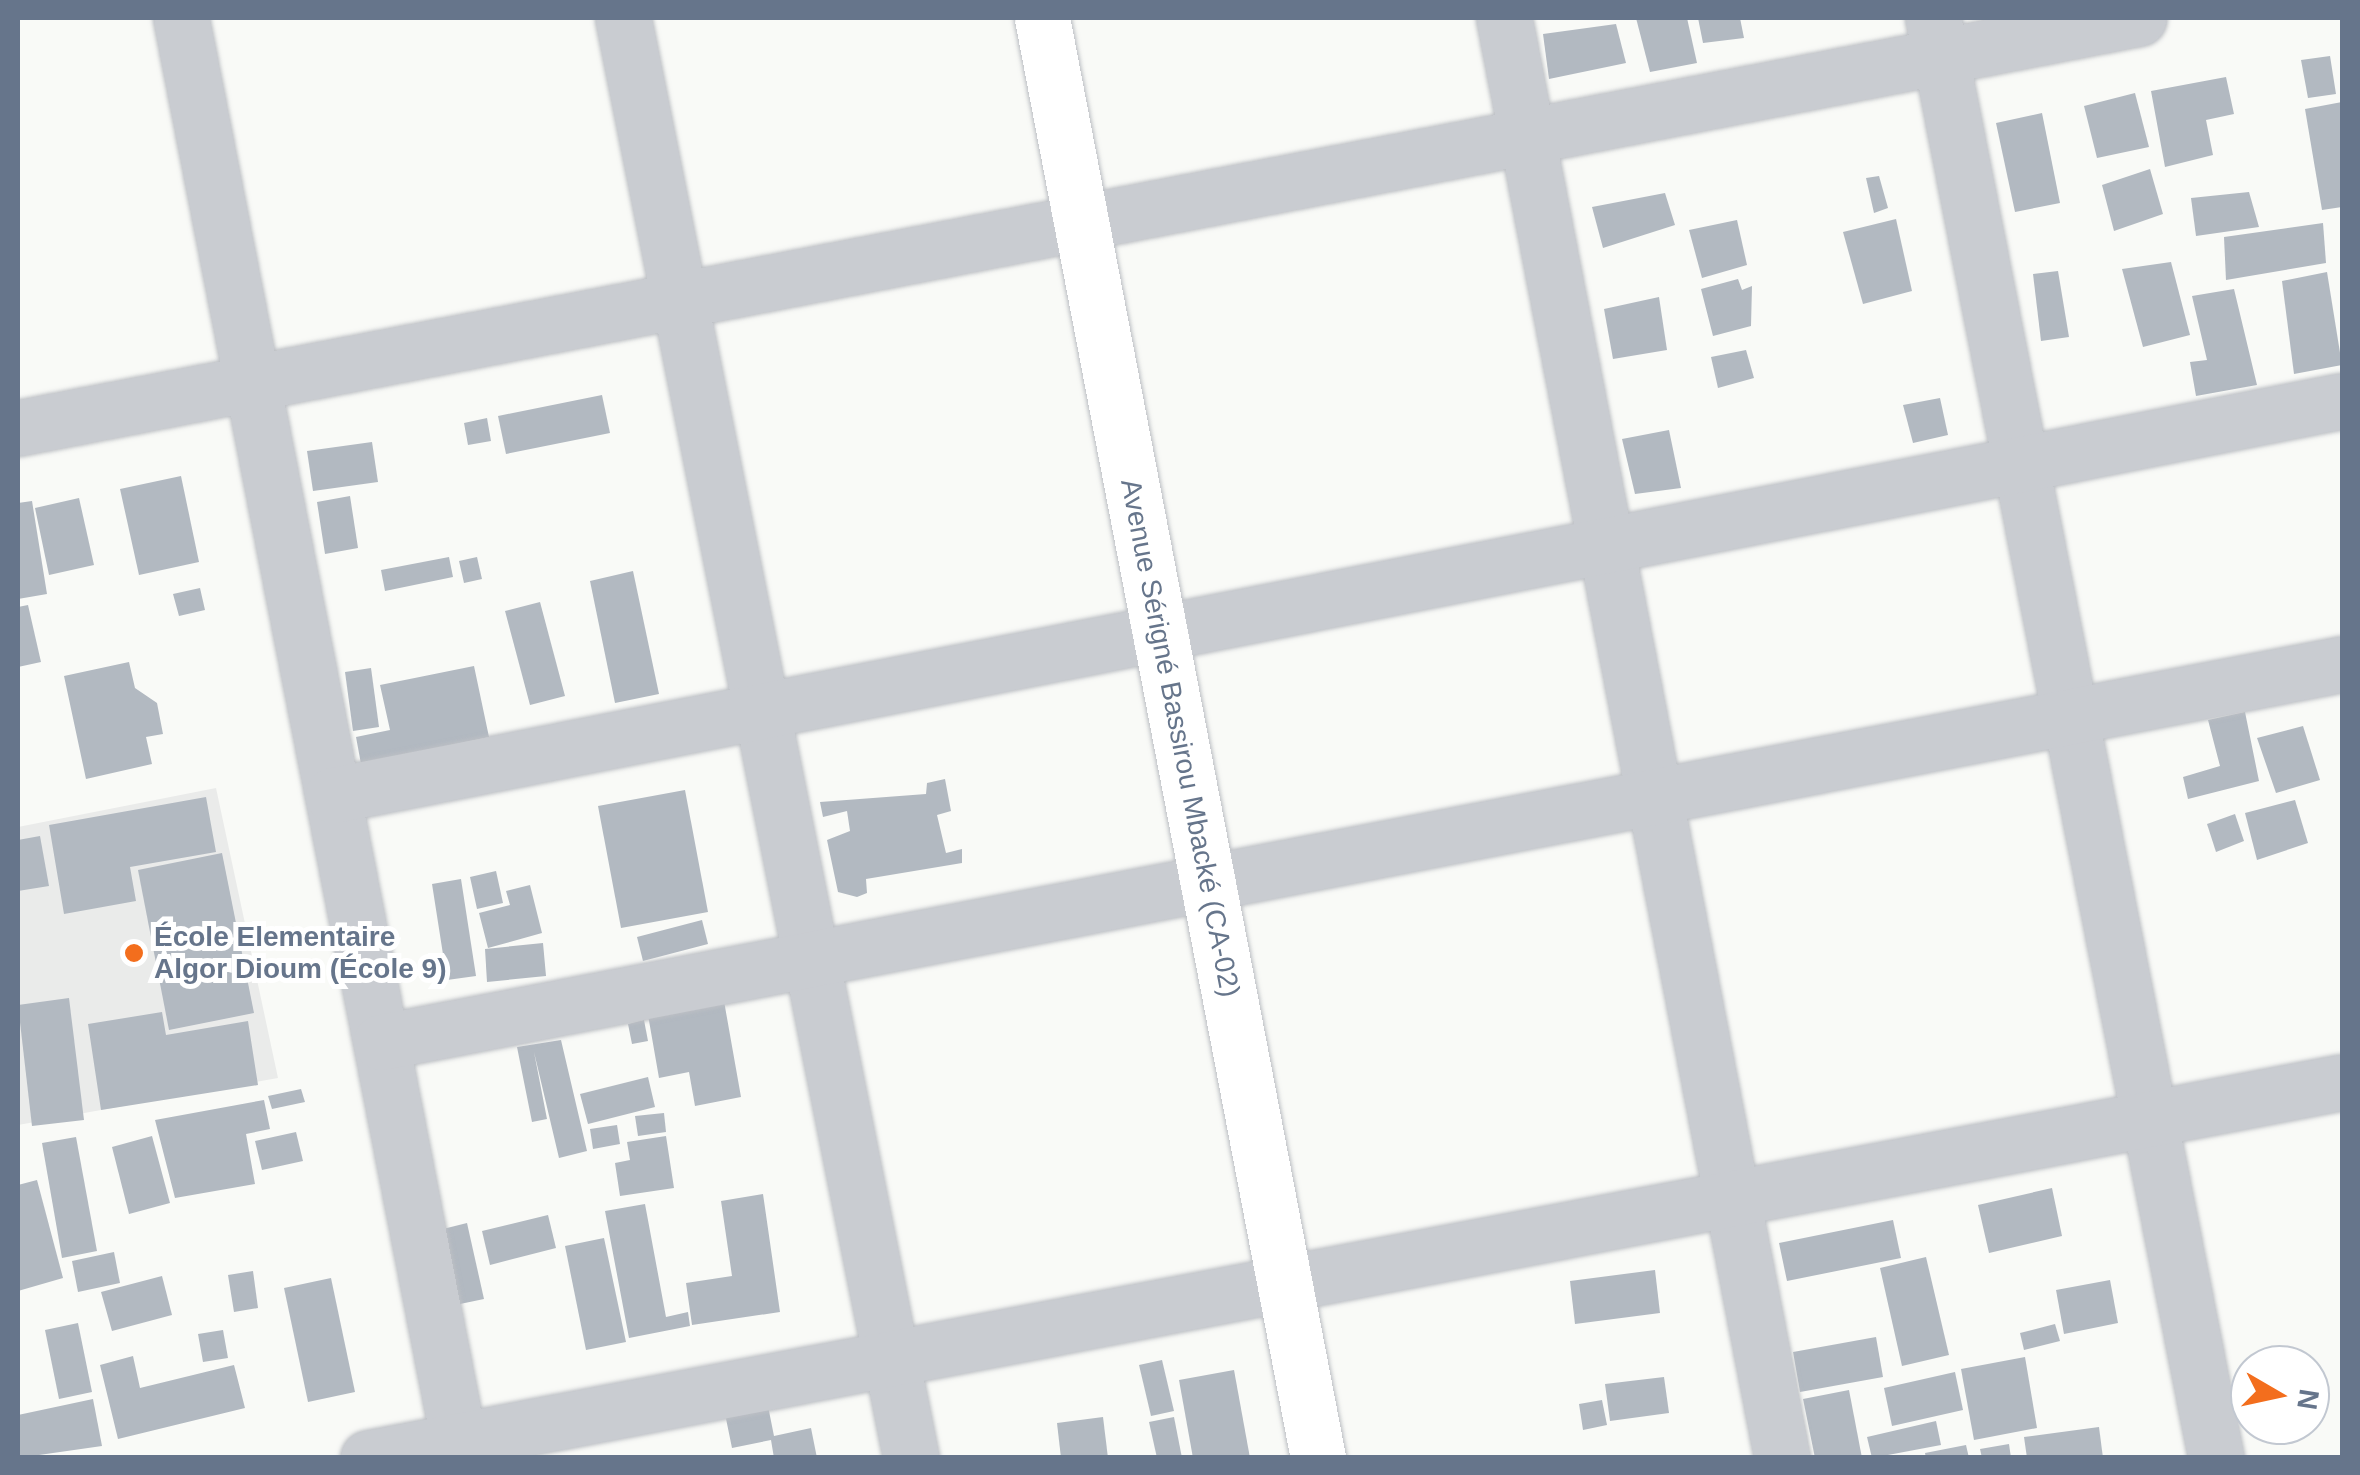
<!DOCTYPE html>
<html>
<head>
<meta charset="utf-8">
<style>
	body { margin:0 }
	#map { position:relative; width:2360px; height:1475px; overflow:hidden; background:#f9faf7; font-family:Arial,sans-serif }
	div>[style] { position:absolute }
	.built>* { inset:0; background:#eaebea }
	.building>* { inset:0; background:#b2b9c1 }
	.roads { filter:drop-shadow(0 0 2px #bcbfc4) drop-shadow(0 0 2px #bcbfc4) }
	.minor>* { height:55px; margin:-27.5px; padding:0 27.5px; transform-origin:27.5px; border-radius:27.5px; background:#c9ccd1 }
	.major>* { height:55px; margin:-27.5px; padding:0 27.5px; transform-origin:27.5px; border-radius:27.5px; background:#fff }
	.dots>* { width:28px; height:28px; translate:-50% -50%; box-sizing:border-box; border:5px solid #fff; border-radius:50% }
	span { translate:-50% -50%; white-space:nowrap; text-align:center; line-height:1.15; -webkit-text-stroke:10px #fff; paint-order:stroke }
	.street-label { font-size:28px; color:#66758b }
	.poi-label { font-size:28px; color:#66758b; font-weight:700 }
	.left { translate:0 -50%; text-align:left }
	.frame { position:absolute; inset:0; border:20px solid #66758b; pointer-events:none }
	.north { position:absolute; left:2230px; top:1345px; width:100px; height:100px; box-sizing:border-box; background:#fff; border:2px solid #c2c8d1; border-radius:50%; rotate:99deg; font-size:28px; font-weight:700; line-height:40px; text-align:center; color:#66758b }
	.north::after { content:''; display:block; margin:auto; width:35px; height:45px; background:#f36e1d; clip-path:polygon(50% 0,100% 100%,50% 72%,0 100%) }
</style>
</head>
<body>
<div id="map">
	<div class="built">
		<i style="clip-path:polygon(216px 788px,278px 1078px,18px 1125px,18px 827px)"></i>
	</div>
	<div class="building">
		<i style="clip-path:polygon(1636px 18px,1687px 18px,1697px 63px,1650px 72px)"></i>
		<i style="clip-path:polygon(1698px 18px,1740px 18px,1744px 38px,1703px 43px)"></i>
		<i style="clip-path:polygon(1616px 24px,1626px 63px,1549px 79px,1543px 34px)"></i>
		<i style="clip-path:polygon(2330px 56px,2336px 94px,2308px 98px,2301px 60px)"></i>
		<i style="clip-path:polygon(2226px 77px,2234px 114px,2206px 120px,2213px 155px,2165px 167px,2151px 91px)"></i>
		<i style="clip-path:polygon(2135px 93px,2149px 147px,2097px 158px,2084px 106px)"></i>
		<i style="clip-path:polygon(2342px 102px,2342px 207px,2322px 210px,2305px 109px)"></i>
		<i style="clip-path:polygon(2042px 113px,2060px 203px,2015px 212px,1996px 123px)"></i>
		<i style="clip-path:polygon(2150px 169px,2163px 214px,2114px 231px,2102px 185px)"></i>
		<i style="clip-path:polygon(1879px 176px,1888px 208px,1874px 213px,1866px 178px)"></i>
		<i style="clip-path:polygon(2249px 192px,2259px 227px,2196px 236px,2191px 198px)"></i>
		<i style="clip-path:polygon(1665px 193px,1675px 225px,1603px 248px,1592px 207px)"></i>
		<i style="clip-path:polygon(1896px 219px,1912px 291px,1863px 304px,1843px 232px)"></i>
		<i style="clip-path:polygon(1737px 220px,1747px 265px,1702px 278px,1689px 230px)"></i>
		<i style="clip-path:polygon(2323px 223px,2326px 263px,2226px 280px,2224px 237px)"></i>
		<i style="clip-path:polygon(2171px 262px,2190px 335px,2143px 347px,2122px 269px)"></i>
		<i style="clip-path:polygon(2058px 271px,2069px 337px,2041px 341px,2033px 274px)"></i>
		<i style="clip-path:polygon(2327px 272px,2342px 365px,2294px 374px,2282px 281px)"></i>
		<i style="clip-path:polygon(1738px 279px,1742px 290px,1752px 286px,1751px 326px,1713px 336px,1701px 289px)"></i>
		<i style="clip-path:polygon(2234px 289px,2257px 385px,2196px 396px,2190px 362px,2207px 360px,2192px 296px)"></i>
		<i style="clip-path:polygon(1659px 297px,1667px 350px,1613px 359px,1604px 309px)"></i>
		<i style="clip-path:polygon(1746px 350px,1754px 378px,1718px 388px,1711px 357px)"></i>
		<i style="clip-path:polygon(602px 395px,610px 433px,506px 454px,498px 416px)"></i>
		<i style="clip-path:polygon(1940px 398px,1948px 435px,1913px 443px,1903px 405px)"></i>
		<i style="clip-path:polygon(487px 418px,491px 441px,468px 445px,464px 423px)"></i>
		<i style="clip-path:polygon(1669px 430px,1681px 488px,1635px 494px,1622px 439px)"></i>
		<i style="clip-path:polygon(372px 442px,378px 482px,313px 491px,307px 451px)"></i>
		<i style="clip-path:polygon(181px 476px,199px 562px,139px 575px,120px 489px)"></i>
		<i style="clip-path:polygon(350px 496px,358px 548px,325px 554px,317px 502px)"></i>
		<i style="clip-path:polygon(79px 498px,94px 565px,49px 575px,35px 508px)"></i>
		<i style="clip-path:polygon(32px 501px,47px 594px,18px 599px,18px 503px)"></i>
		<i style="clip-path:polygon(449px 557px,453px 577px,385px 591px,381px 570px)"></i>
		<i style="clip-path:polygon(477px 557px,482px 579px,464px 583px,459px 561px)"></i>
		<i style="clip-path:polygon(633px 571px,659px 694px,615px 703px,590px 581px)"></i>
		<i style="clip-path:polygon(200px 588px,205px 610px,179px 616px,173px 594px)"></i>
		<i style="clip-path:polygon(540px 602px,565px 696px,530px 705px,505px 611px)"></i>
		<i style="clip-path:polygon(28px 605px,41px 662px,18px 667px,18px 607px)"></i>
		<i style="clip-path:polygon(129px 662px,135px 688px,157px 703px,163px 734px,146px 737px,152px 764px,86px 779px,64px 676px)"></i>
		<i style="clip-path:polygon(474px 666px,489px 737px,361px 764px,356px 737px,390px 730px,380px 685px)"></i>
		<i style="clip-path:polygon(371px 668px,379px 727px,353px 731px,345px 672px)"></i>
		<i style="clip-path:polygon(2245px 712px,2259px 781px,2188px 799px,2183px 777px,2220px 766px,2208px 720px)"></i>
		<i style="clip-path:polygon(2303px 726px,2320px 780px,2276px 793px,2257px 738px)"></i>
		<i style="clip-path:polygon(945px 779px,951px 811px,937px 815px,946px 853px,962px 849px,962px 863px,866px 879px,867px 893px,857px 897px,838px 892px,827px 840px,850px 831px,847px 811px,823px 817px,820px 802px,926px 794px,927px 783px)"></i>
		<i style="clip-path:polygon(685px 790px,708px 912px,621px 928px,598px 806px)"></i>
		<i style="clip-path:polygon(206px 797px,216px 852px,130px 867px,136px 901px,64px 914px,49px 825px)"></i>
		<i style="clip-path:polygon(2295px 800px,2308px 843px,2257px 860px,2245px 813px)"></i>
		<i style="clip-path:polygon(2235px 814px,2244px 841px,2216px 852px,2207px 824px)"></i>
		<i style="clip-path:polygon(40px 836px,49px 886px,18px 891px,18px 840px)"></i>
		<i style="clip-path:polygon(222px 853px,254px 1013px,169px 1030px,138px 870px)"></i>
		<i style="clip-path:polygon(496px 871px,503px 903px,477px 909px,470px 877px)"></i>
		<i style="clip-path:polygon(461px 879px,476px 976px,447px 980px,432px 884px)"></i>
		<i style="clip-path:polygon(530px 885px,542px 933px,488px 948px,479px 913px,510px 905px,506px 891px)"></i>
		<i style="clip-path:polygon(702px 920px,708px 944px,643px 961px,637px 937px)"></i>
		<i style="clip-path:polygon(543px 943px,546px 976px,487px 982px,485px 949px)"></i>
		<i style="clip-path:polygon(69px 998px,84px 1120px,32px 1126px,18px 1005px)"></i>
		<i style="clip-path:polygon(724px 1001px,741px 1097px,695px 1106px,689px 1072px,659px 1078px,648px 1015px)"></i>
		<i style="clip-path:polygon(162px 1012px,166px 1035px,248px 1021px,258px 1085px,101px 1110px,88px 1024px)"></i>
		<i style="clip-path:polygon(644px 1020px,648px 1041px,632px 1044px,628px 1024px)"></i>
		<i style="clip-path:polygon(561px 1040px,587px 1151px,559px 1158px,534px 1052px,547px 1119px,532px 1122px,517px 1047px)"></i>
		<i style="clip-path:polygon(648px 1077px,655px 1107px,588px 1124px,580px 1094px)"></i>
		<i style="clip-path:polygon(301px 1089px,305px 1102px,272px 1109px,268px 1096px)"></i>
		<i style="clip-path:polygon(264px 1100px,270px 1129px,246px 1134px,255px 1184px,175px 1198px,155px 1120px)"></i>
		<i style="clip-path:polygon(664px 1113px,666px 1132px,638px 1136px,635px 1116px)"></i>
		<i style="clip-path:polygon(617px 1125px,620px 1144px,593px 1149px,590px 1129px)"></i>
		<i style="clip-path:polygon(296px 1132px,303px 1161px,262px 1170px,255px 1141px)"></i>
		<i style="clip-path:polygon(152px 1136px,170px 1203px,129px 1214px,112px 1147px)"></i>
		<i style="clip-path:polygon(666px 1136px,674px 1188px,620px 1196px,615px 1163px,630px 1160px,627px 1142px)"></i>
		<i style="clip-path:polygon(76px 1137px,97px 1251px,62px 1258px,42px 1143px)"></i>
		<i style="clip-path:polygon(37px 1180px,63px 1278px,18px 1291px,18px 1185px)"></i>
		<i style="clip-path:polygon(2052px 1188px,2062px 1236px,1989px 1253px,1978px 1205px)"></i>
		<i style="clip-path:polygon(763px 1194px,780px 1312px,692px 1325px,686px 1283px,732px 1276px,721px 1201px)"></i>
		<i style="clip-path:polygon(645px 1204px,666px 1317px,688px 1312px,690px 1326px,629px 1338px,605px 1211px)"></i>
		<i style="clip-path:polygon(548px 1215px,556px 1248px,490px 1265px,482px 1231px)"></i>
		<i style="clip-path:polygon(1893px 1220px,1901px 1258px,1787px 1281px,1779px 1243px)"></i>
		<i style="clip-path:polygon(467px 1223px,484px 1299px,460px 1304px,443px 1229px)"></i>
		<i style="clip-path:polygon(604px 1238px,626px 1342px,586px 1350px,565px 1246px)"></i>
		<i style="clip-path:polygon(114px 1252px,120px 1283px,78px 1292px,72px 1261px)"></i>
		<i style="clip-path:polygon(1926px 1257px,1949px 1355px,1902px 1366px,1880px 1268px)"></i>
		<i style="clip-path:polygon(1655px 1270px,1660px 1313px,1575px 1324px,1570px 1281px)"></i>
		<i style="clip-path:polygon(253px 1271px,258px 1308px,234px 1312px,228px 1275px)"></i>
		<i style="clip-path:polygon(162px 1276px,172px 1315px,112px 1331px,101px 1292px)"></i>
		<i style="clip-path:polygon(331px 1278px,355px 1392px,308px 1402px,284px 1288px)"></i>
		<i style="clip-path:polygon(2110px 1280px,2118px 1323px,2064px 1334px,2056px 1290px)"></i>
		<i style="clip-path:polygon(78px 1323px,92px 1392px,59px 1399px,45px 1330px)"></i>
		<i style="clip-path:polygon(2055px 1324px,2060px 1341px,2024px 1350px,2020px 1333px)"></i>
		<i style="clip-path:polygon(223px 1330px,228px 1358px,203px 1362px,198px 1334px)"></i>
		<i style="clip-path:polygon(1876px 1337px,1883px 1377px,1800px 1392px,1793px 1352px)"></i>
		<i style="clip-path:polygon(133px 1356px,140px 1388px,234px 1365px,245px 1408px,118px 1439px,100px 1365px)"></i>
		<i style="clip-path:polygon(2025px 1357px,2037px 1428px,1974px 1440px,1961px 1369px)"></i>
		<i style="clip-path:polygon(1162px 1360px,1174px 1411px,1151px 1416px,1139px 1365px)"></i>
		<i style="clip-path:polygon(1234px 1370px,1250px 1458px,1193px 1458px,1179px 1380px)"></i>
		<i style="clip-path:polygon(1955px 1372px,1963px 1410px,1892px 1426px,1884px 1388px)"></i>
		<i style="clip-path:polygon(1664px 1377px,1669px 1413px,1610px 1421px,1605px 1384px)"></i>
		<i style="clip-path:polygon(1849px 1390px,1862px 1458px,1815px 1458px,1803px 1399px)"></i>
		<i style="clip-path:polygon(93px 1399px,102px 1446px,18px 1458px,18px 1415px)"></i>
		<i style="clip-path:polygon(1602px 1400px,1607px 1425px,1583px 1430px,1579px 1404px)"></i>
		<i style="clip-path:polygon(767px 1401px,774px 1436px,811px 1428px,817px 1458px,774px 1458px,771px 1440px,732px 1448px,724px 1409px)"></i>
		<i style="clip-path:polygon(1103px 1417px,1108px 1458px,1061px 1458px,1057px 1423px)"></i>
		<i style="clip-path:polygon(1174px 1417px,1182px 1458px,1157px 1458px,1149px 1422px)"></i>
		<i style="clip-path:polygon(1936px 1421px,1941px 1445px,1872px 1458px,1867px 1437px)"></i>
		<i style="clip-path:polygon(2099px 1427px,2103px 1458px,2027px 1458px,2024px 1437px)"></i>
		<i style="clip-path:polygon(2009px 1444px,2011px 1458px,1982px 1458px,1980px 1449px)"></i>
		<i style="clip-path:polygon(1966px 1445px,1969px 1458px,1926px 1458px,1925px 1453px)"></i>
	</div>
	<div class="roads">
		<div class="minor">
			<i style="left:181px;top:18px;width:1467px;rotate:78.96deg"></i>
			<i style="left:623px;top:18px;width:1469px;rotate:78.69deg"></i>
			<i style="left:1504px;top:18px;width:1467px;rotate:79.07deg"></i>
			<i style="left:1933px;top:18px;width:1468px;rotate:78.88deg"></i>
			<i style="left:18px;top:428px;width:2160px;rotate:-10.94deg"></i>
			<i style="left:333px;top:795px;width:2047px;rotate:-11.1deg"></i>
			<i style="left:381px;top:1042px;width:1997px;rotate:-10.91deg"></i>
			<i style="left:368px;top:1458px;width:2009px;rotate:-10.78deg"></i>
		</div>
		<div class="major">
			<i style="left:1042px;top:18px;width:1466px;rotate:79.15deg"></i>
		</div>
	</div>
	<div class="dots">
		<i style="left:134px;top:953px;background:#f36e1d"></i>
	</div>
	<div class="street-label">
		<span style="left:1180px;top:738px;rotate:79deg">Avenue Sérigné Bassirou Mbacké (CA-02)</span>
	</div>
	<div class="poi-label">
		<span class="left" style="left:154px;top:953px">École Elementaire<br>Algor Dioum (École 9)</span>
	</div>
	<div class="frame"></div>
	<div class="north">N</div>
</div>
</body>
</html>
